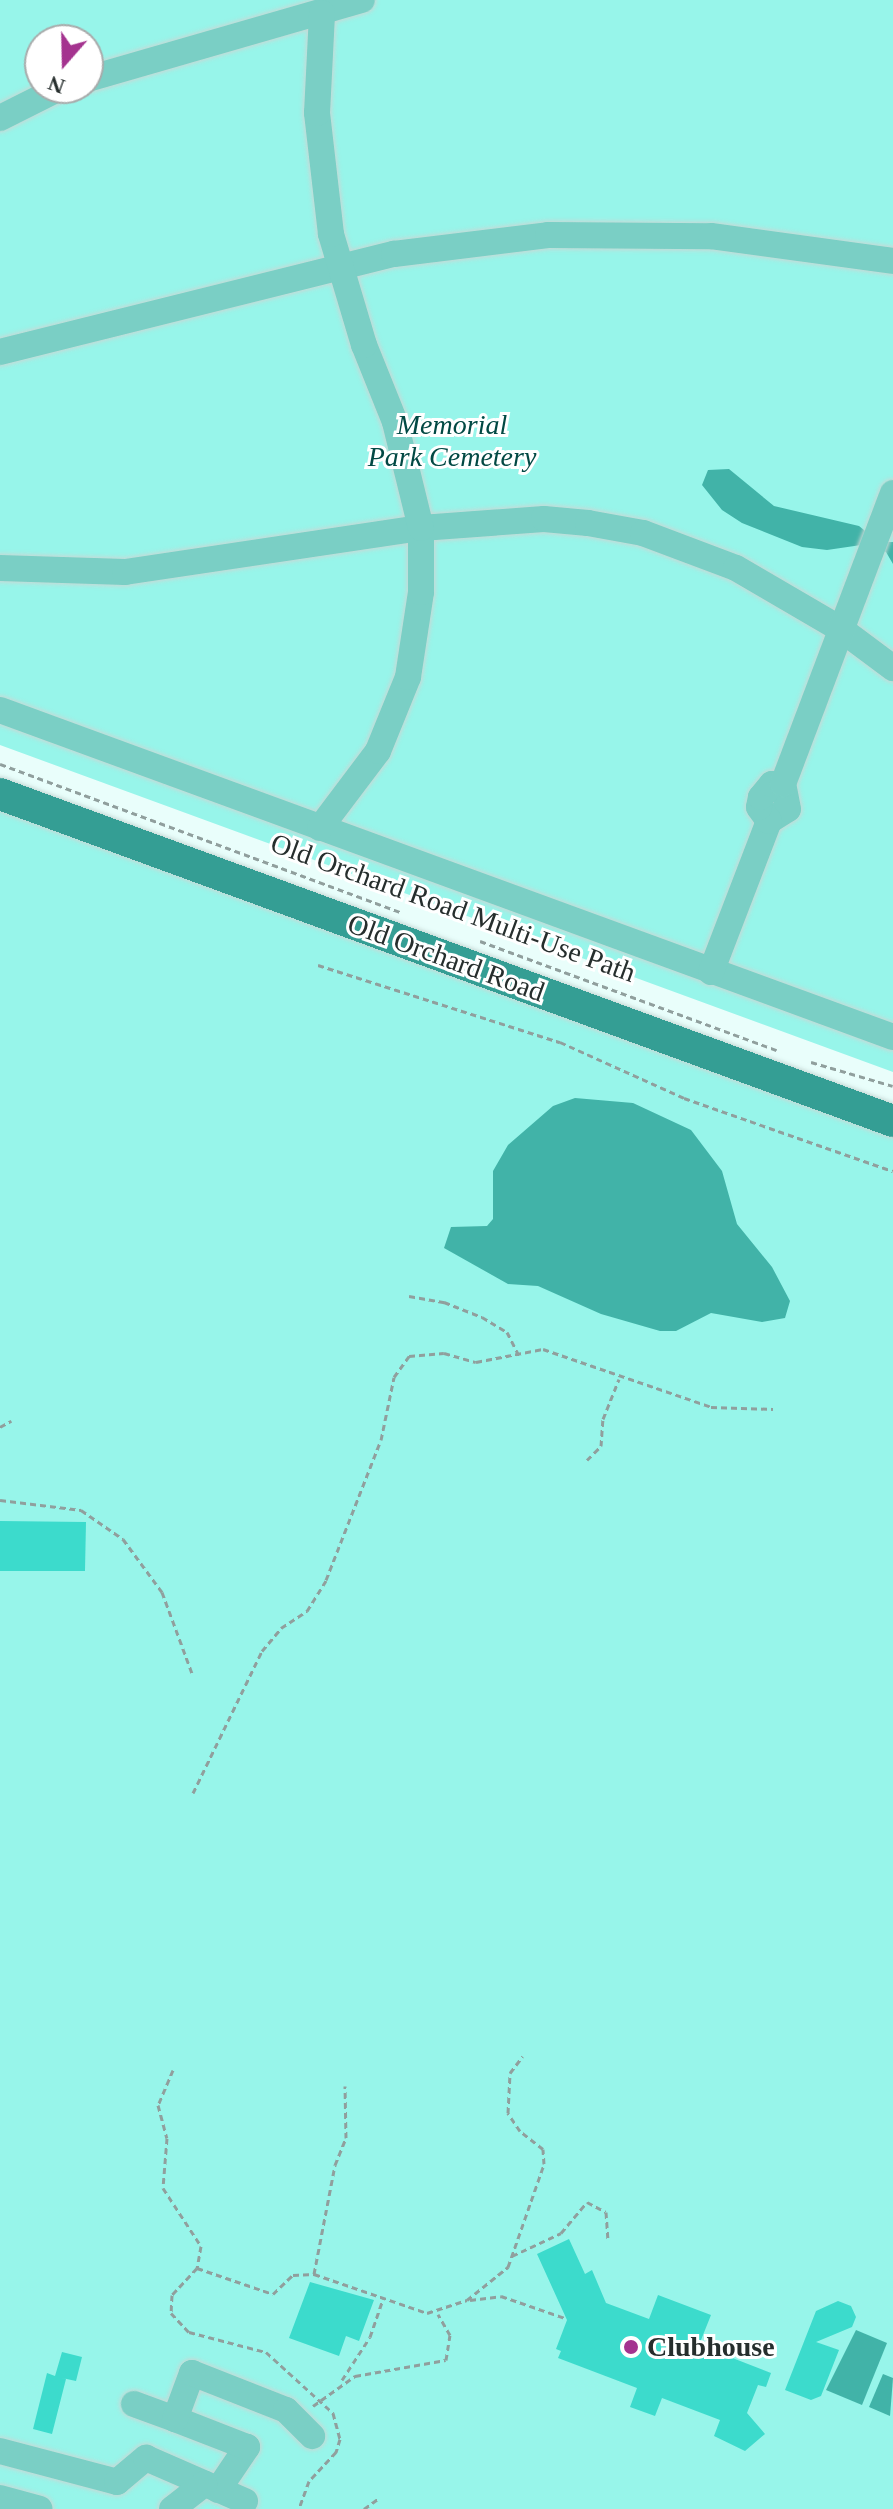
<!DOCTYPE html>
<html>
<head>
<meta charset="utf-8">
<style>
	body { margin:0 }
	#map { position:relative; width:893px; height:2509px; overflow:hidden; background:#e9fefb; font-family:"Times New Roman",serif }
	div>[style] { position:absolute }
	.green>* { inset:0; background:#97f5ea }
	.water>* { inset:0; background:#41b3a8 }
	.building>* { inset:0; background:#3cdbcc }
	.path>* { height:3px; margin-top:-1.5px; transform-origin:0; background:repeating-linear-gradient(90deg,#909f9d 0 6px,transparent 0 10px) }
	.roads { filter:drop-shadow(0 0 2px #c6d9d6) drop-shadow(0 0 2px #c6d9d6) }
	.minor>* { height:26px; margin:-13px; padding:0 13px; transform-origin:13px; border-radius:13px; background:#7acfc5 }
	.major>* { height:32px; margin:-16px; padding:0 16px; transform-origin:16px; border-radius:16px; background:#349e94 }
	.dots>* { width:22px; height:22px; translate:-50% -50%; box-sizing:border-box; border:4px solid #fff; border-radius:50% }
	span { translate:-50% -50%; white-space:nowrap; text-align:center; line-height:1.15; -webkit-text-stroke:6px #fff; paint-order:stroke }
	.park-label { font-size:28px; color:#024944; font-style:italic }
	.street-label { font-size:28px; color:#262e2d }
	.poi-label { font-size:28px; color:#262e2d; font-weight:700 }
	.left { translate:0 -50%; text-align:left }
	.north { position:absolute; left:24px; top:24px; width:80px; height:80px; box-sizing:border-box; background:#fff; border:2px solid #a8abab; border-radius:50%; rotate:200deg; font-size:22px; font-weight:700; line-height:32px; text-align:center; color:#262e2d }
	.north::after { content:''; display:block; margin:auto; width:28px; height:36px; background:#a4338f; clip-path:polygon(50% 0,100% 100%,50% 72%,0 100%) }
</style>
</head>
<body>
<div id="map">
	<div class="green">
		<i style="clip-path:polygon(evenodd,0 0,893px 0,893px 1072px,0 745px,0 0,40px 40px,88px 40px,88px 88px,40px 88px,40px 40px)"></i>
		<i style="clip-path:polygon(0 808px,893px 1137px,893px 2509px,0 2509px)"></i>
	</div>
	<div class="water">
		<i style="clip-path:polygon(729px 469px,774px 506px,859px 526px,879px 542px,893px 542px,893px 564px,886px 552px,868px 544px,827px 550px,802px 547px,742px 523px,722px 510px,702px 485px,708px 470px)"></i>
		<i style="clip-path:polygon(575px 1098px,633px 1103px,691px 1130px,722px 1171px,737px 1224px,772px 1267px,790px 1301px,785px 1318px,762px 1322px,711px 1313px,676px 1331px,660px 1331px,601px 1314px,538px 1286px,508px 1284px,444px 1248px,451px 1227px,487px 1226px,493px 1219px,493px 1171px,508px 1145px,553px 1106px)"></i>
		<i style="clip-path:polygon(856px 2330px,887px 2343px,862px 2405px,826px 2390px)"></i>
		<i style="clip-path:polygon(883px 2374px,893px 2378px,890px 2416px,869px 2407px)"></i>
	</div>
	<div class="building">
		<i style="clip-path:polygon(0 1521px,86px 1522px,85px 1571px,0 1571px)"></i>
		<i style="clip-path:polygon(569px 2239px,585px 2274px,592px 2270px,606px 2303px,649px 2319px,658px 2295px,711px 2315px,699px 2345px,771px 2373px,766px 2387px,758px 2385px,747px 2413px,765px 2434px,745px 2451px,714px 2436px,720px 2420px,662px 2398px,655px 2416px,630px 2407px,637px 2388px,558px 2358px,561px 2351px,556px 2349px,567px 2320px,537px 2254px)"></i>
		<i style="clip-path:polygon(310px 2282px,374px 2300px,359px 2341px,346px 2336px,339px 2356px,289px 2338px)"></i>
		<i style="clip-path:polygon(838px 2301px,851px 2306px,856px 2317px,852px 2327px,816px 2342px,839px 2350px,821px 2396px,811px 2400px,785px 2390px,816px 2311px)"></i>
		<i style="clip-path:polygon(62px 2352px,82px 2357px,76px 2381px,62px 2378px,66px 2379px,52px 2434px,33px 2429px,47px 2373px,55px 2376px)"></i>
	</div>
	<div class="path">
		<i style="left:0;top:764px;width:429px;rotate:20.3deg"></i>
		<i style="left:480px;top:941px;width:316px;rotate:20.2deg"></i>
		<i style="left:318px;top:965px;width:254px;rotate:17.7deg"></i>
		<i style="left:560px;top:1042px;width:136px;rotate:24.3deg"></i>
		<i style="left:684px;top:1098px;width:221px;rotate:19.3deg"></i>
		<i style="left:811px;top:1062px;width:85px;rotate:16.3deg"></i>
		<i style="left:409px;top:1296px;width:36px;rotate:10deg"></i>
		<i style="left:444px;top:1302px;width:41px;rotate:21.5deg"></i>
		<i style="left:482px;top:1317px;width:29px;rotate:31deg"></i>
		<i style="left:507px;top:1332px;width:27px;rotate:63deg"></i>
		<i style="left:0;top:1427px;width:13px;rotate:-29deg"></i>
		<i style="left:587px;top:1460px;width:20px;rotate:-45deg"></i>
		<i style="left:601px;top:1446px;width:27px;rotate:-86deg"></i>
		<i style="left:603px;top:1419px;width:43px;rotate:-68.2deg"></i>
		<i style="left:0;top:1500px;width:82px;rotate:7deg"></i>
		<i style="left:81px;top:1510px;width:51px;rotate:34.6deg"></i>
		<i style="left:123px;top:1539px;width:66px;rotate:53.7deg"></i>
		<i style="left:162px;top:1592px;width:86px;rotate:69.7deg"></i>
		<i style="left:193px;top:1793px;width:158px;rotate:-64.1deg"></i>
		<i style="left:262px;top:1651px;width:30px;rotate:-50deg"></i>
		<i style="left:281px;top:1628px;width:31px;rotate:-33deg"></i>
		<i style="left:307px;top:1611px;width:36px;rotate:-58deg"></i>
		<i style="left:326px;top:1580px;width:150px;rotate:-68.6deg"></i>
		<i style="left:381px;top:1440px;width:64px;rotate:-78.3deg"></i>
		<i style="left:394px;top:1377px;width:26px;rotate:-54deg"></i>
		<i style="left:409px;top:1356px;width:35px;rotate:-5deg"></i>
		<i style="left:444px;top:1353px;width:33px;rotate:16deg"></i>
		<i style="left:476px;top:1362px;width:68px;rotate:-11deg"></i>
		<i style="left:543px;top:1349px;width:178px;rotate:19deg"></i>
		<i style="left:711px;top:1407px;width:62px;rotate:1.8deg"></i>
		<i style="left:173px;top:2070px;width:38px;rotate:113deg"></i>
		<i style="left:158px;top:2105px;width:34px;rotate:75deg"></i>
		<i style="left:167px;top:2138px;width:50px;rotate:94.6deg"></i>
		<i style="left:163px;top:2188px;width:69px;rotate:56.8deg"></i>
		<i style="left:201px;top:2246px;width:22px;rotate:100deg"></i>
		<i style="left:197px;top:2268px;width:37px;rotate:133deg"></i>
		<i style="left:172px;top:2295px;width:18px;rotate:93deg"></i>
		<i style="left:171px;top:2313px;width:26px;rotate:47deg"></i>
		<i style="left:189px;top:2332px;width:80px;rotate:14.6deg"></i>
		<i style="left:266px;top:2352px;width:91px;rotate:42.3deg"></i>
		<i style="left:333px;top:2413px;width:27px;rotate:75deg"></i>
		<i style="left:340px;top:2439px;width:14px;rotate:107deg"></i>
		<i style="left:336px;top:2452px;width:40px;rotate:133deg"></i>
		<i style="left:309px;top:2481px;width:30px;rotate:110deg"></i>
		<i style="left:512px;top:2256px;width:54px;rotate:-25.1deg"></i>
		<i style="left:561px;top:2233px;width:40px;rotate:-50deg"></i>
		<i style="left:587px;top:2202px;width:21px;rotate:28deg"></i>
		<i style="left:606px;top:2212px;width:28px;rotate:86deg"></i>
		<i style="left:197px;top:2268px;width:80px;rotate:18.9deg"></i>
		<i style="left:273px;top:2294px;width:28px;rotate:-44deg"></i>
		<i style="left:293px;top:2275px;width:21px;rotate:-3deg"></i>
		<i style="left:314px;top:2274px;width:120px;rotate:19deg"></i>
		<i style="left:427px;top:2313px;width:42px;rotate:-18deg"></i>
		<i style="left:467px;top:2300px;width:53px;rotate:-38.8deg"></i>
		<i style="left:508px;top:2267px;width:109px;rotate:-70.7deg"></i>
		<i style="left:544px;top:2164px;width:15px;rotate:-94deg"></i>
		<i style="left:543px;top:2149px;width:29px;rotate:-142deg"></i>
		<i style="left:520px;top:2131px;width:22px;rotate:-124deg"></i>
		<i style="left:508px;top:2113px;width:40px;rotate:-87.1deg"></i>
		<i style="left:510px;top:2073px;width:21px;rotate:-53deg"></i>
		<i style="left:314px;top:2274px;width:111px;rotate:-79.1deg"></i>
		<i style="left:335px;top:2165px;width:29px;rotate:-68deg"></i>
		<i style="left:346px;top:2138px;width:52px;rotate:-91.1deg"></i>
		<i style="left:470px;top:2300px;width:31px;rotate:-7deg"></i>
		<i style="left:501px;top:2296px;width:68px;rotate:19deg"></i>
		<i style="left:342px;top:2380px;width:51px;rotate:-56.9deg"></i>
		<i style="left:370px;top:2337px;width:40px;rotate:-71.1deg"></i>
		<i style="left:313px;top:2406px;width:52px;rotate:-35.5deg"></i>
		<i style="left:355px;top:2376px;width:92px;rotate:-10deg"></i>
		<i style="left:446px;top:2360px;width:25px;rotate:-81deg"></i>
		<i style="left:450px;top:2335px;width:24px;rotate:-120deg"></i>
		<i style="left:364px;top:2509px;width:17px;rotate:-36deg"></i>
	</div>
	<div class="roads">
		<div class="minor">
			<i style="left:88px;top:79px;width:285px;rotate:-16.1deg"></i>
			<i style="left:0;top:118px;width:67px;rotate:-26.6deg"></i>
			<i style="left:0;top:352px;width:406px;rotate:-14deg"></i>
			<i style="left:394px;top:254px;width:155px;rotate:-7deg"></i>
			<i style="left:548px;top:235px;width:163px;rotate:0.4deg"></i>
			<i style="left:711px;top:236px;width:184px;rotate:7.8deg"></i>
			<i style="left:0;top:568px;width:125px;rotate:1.8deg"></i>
			<i style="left:125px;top:572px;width:299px;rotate:-8.5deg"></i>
			<i style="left:421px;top:528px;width:123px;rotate:-4.2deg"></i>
			<i style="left:544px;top:519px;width:44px;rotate:5.2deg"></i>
			<i style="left:588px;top:523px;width:56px;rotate:10.3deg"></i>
			<i style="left:643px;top:533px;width:99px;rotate:20.6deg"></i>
			<i style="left:736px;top:568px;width:123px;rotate:30.3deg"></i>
			<i style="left:842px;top:630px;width:64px;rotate:36.7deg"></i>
			<i style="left:0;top:710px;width:951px;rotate:20.11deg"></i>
			<i style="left:769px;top:821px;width:22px;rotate:-32deg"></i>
			<i style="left:788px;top:809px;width:25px;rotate:-101deg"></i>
			<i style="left:320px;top:828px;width:96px;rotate:-53deg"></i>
			<i style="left:378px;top:751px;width:80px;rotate:-67.9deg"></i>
			<i style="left:408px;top:677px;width:86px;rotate:-81.3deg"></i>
			<i style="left:421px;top:592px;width:64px;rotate:-90deg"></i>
			<i style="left:421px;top:528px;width:109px;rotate:-103.8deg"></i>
			<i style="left:395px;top:422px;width:83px;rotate:-111.9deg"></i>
			<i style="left:364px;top:345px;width:116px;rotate:-106.6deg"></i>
			<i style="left:331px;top:234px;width:122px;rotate:-96.6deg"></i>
			<i style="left:317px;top:113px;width:100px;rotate:-87.1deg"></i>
			<i style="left:711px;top:972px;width:162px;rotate:-69deg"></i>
			<i style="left:769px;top:821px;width:17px;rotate:-126deg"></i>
			<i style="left:759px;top:807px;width:10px;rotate:-79deg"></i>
			<i style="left:761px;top:797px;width:17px;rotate:-50deg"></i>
			<i style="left:772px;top:784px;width:11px"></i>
			<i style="left:783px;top:784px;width:311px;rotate:-69.3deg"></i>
			<i style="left:134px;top:2404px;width:44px;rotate:20.1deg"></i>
			<i style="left:0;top:2451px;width:121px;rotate:14.8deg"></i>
			<i style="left:117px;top:2482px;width:38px;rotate:-40deg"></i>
			<i style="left:146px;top:2458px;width:108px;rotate:23.5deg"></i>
			<i style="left:218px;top:2490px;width:52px;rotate:-56deg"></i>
			<i style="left:247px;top:2447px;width:77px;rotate:-158.7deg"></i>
			<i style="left:175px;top:2419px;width:49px;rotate:-69.7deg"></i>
			<i style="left:192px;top:2373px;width:101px;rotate:21.5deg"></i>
			<i style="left:286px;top:2410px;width:37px;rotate:45deg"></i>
			<i style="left:0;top:2498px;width:41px;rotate:15.4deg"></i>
			<i style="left:172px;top:2509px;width:41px;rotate:-38deg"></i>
		</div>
		<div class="major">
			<i style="left:0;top:794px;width:951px;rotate:20.11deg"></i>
		</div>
	</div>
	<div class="dots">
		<i style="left:631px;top:2347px;background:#a4338f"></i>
	</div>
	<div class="park-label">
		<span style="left:452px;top:441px">Memorial<br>Park Cemetery</span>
	</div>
	<div class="street-label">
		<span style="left:453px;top:908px;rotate:20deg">Old Orchard Road Multi-Use Path</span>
		<span style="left:446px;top:958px;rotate:20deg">Old Orchard Road</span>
	</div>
	<div class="poi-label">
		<span class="left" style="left:647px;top:2347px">Clubhouse</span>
	</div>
	<div class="north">N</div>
</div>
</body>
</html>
